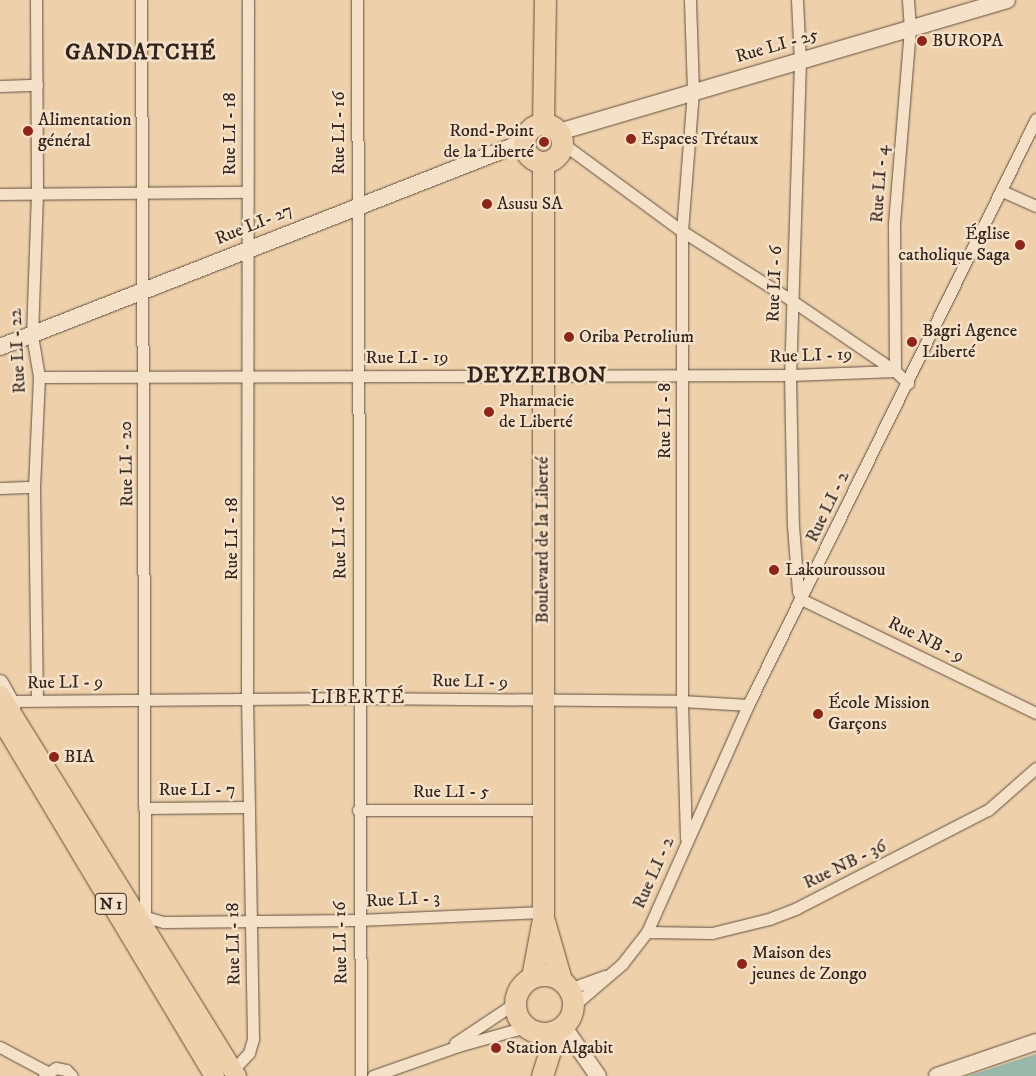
<!DOCTYPE html>
<html>
<head>
<meta charset="utf-8">
<style>
	body { margin:0 }
	#map { position:relative; width:1036px; height:1076px; overflow:hidden; background:#eed1aa; font-family:"IM FELL DW Pica",serif }
	div>[style] { position:absolute }
	.water>* { inset:0; background:#99b7ab }
	.roads { filter:drop-shadow(0 0 1px #614f40) drop-shadow(0 0 1px #614f40) }
	.street>* { height:11px; margin:-5.5px; padding:0 5.5px; transform-origin:5.5px; border-radius:5.5px; background:#f4e1c8 }
	.secondary>* { height:16px; margin:-8px; padding:0 8px; transform-origin:8px; border-radius:8px; background:#f4e1c8 }
	.primary>* { height:19px; margin:-9.5px; padding:0 9.5px; transform-origin:9.5px; border-radius:9.5px; background:#eed1aa }
	.highway>* { height:21px; margin:-10.5px; padding:0 10.5px; transform-origin:10.5px; border-radius:10.5px; background:#eed1aa }
	.highway>.ring { margin:-10.5px; padding:0; box-sizing:content-box; background:none; border:21px solid #eed1aa; border-radius:50% }
	.dots>* { width:14px; height:14px; translate:-50% -50%; box-sizing:border-box; border:2px solid #f4e1c8; border-radius:50% }
	span { translate:-50% -50%; white-space:nowrap; text-align:center; line-height:1.15; -webkit-text-stroke:5px #f4e1c8; paint-order:stroke }
	.shield-label span { padding:1px 4px; background:#f4e1c8; border:1px solid; border-radius:4px; -webkit-text-stroke-width:0 }
	.shield-label { font-size:16px; color:#32241d; font-weight:700 }
	.poi-label { font-size:18px; color:#32241d }
	.left { translate:0 -50%; text-align:left }
	.right { translate:-100% -50%; text-align:right }
	.street-label { font-size:18px; color:#32241d }
	.neighbourhood-label { font-size:19px; color:#32241d; letter-spacing:1px }
	.district-label { font-size:22px; color:#32241d; font-weight:700; letter-spacing:1px }
</style>
</head>
<body>
<div id="map">
	<div class="water">
		<i style="clip-path:polygon(1036px 1054px,1036px 1076px,968px 1076px)"></i>
	</div>
	<div class="roads">
		<div class="street">
			<i style="left:36px;top:0;width:193px;rotate:89.7deg"></i>
			<i style="left:37px;top:193px;width:142px;rotate:92deg"></i>
			<i style="left:32px;top:335px;width:43px;rotate:80.5deg"></i>
			<i style="left:39px;top:377px;width:110px;rotate:92.6deg"></i>
			<i style="left:34px;top:487px;width:213px;rotate:89.2deg"></i>
			<i style="left:141px;top:0;width:918px;rotate:89.75deg"></i>
			<i style="left:357px;top:0;width:1076px;rotate:89.79deg"></i>
			<i style="left:797px;top:0;width:61px;rotate:87.2deg"></i>
			<i style="left:800px;top:61px;width:314px;rotate:91.8deg"></i>
			<i style="left:790px;top:375px;width:150px;rotate:88.9deg"></i>
			<i style="left:793px;top:525px;width:66px;rotate:85.7deg"></i>
			<i style="left:798px;top:591px;width:9px;rotate:69deg"></i>
			<i style="left:801px;top:599px;width:261px;rotate:25.9deg"></i>
			<i style="left:0;top:86px;width:37px;rotate:-2deg"></i>
			<i style="left:562px;top:143px;width:149px;rotate:36.3deg"></i>
			<i style="left:682px;top:231px;width:129px;rotate:32.3deg"></i>
			<i style="left:791px;top:300px;width:126px;rotate:34.3deg"></i>
			<i style="left:895px;top:371px;width:18px;rotate:43deg"></i>
			<i style="left:1002px;top:191px;width:37px;rotate:24deg"></i>
			<i style="left:0;top:194px;width:247px;rotate:-0.5deg"></i>
			<i style="left:39px;top:377px;width:751px;rotate:-0.15deg"></i>
			<i style="left:790px;top:375px;width:105px;rotate:-2.2deg"></i>
			<i style="left:895px;top:371px;width:148px;rotate:-90.4deg"></i>
			<i style="left:894px;top:223px;width:195px;rotate:-85.3deg"></i>
			<i style="left:910px;top:29px;width:29px;rotate:-94deg"></i>
			<i style="left:0;top:488px;width:34px;rotate:-2deg"></i>
			<i style="left:12px;top:701px;width:346px;rotate:-0.5deg"></i>
			<i style="left:358px;top:698px;width:324px;rotate:0.5deg"></i>
			<i style="left:682px;top:701px;width:66px;rotate:3.5deg"></i>
			<i style="left:144px;top:808px;width:105px;rotate:-0.5deg"></i>
			<i style="left:358px;top:810px;width:185px"></i>
			<i style="left:686px;top:838px;width:137px;rotate:-91.7deg"></i>
			<i style="left:682px;top:701px;width:470px;rotate:-90deg"></i>
			<i style="left:682px;top:231px;width:140px;rotate:-85.5deg"></i>
			<i style="left:693px;top:91px;width:91px;rotate:-91.9deg"></i>
			<i style="left:139px;top:915px;width:26px;rotate:16deg"></i>
			<i style="left:164px;top:922px;width:194px;rotate:-0.6deg"></i>
			<i style="left:358px;top:920px;width:185px;rotate:-2.5deg"></i>
			<i style="left:647px;top:932px;width:65px;rotate:0.9deg"></i>
			<i style="left:712px;top:933px;width:59px;rotate:-13.8deg"></i>
			<i style="left:769px;top:919px;width:30px;rotate:-21deg"></i>
			<i style="left:797px;top:908px;width:215px;rotate:-27.2deg"></i>
			<i style="left:988px;top:810px;width:64px;rotate:-41.2deg"></i>
			<i style="left:569px;top:989px;width:38px;rotate:-20deg"></i>
			<i style="left:573px;top:1006px;width:65px;rotate:-40.6deg"></i>
			<i style="left:622px;top:964px;width:41px;rotate:-52deg"></i>
			<i style="left:647px;top:932px;width:248px;rotate:-66deg"></i>
			<i style="left:748px;top:705px;width:653px;rotate:-63.83deg"></i>
			<i style="left:455px;top:1043px;width:72px;rotate:-33.7deg"></i>
			<i style="left:0;top:1047px;width:53px;rotate:28deg"></i>
			<i style="left:232px;top:1071px;width:25px;rotate:-47deg"></i>
			<i style="left:249px;top:1053px;width:15px;rotate:-74deg"></i>
			<i style="left:253px;top:1039px;width:339px;rotate:-91deg"></i>
			<i style="left:247px;top:700px;width:700px;rotate:-89.92deg"></i>
			<i style="left:44px;top:1076px;width:14px;rotate:-34deg"></i>
			<i style="left:56px;top:1068px;width:10px;rotate:11deg"></i>
			<i style="left:66px;top:1070px;width:8px;rotate:45deg"></i>
			<i style="left:373px;top:1076px;width:90px;rotate:-19.4deg"></i>
			<i style="left:458px;top:1046px;width:71px;rotate:-15.6deg"></i>
		</div>
		<div class="secondary">
			<i style="left:559px;top:132px;width:467px;rotate:-16.4deg"></i>
			<i style="left:0;top:347px;width:563px;rotate:-21.37deg"></i>
			<i style="left:0;top:683px;width:26px;rotate:61deg"></i>
			<i style="left:563px;top:1026px;width:61px;rotate:55deg"></i>
			<i style="left:937px;top:1076px;width:105px;rotate:-19deg"></i>
		</div>
		<div class="primary">
			<i style="left:0;top:695px;width:448px;rotate:58.2deg"></i>
			<i style="left:0;top:718px;width:417px;rotate:59.1deg"></i>
		</div>
		<div class="highway">
			<i style="left:543px;top:124px;width:124px;rotate:-89.1deg"></i>
			<i class="ring" style="left:524px;top:124px;width:17px;height:17px"></i>
			<i style="left:544px;top:921px;width:61px;rotate:73.9deg"></i>
			<i class="ring" style="left:515px;top:975px;width:37px;height:37px"></i>
			<i style="left:532px;top:977px;width:59px;rotate:-79.3deg"></i>
			<i style="left:543px;top:919px;width:757px;rotate:-90deg"></i>
			<i style="left:542px;top:1076px;width:47px;rotate:-72.7deg"></i>
		</div>
	</div>
	<div class="dots">
		<i style="left:922px;top:41px;background:#8f2418"></i>
		<i style="left:28px;top:131px;background:#8f2418"></i>
		<i style="left:631px;top:139px;background:#8f2418"></i>
		<i style="left:544px;top:142px;background:#8f2418"></i>
		<i style="left:487px;top:204px;background:#8f2418"></i>
		<i style="left:1020px;top:245px;background:#8f2418"></i>
		<i style="left:569px;top:337px;background:#8f2418"></i>
		<i style="left:912px;top:342px;background:#8f2418"></i>
		<i style="left:489px;top:412px;background:#8f2418"></i>
		<i style="left:774px;top:570px;background:#8f2418"></i>
		<i style="left:818px;top:714px;background:#8f2418"></i>
		<i style="left:54px;top:757px;background:#8f2418"></i>
		<i style="left:742px;top:964px;background:#8f2418"></i>
		<i style="left:496px;top:1048px;background:#8f2418"></i>
	</div>
	<div class="shield-label">
		<span style="left:111px;top:904px">N 1</span>
	</div>
	<div class="poi-label">
		<span class="left" style="left:932px;top:41px">BUROPA</span>
		<span class="left" style="left:38px;top:131px">Alimentation<br>général</span>
		<span class="right" style="left:534px;top:142px">Rond-Point<br>de la Liberté</span>
		<span class="left" style="left:641px;top:139px">Espaces Trétaux</span>
		<span class="left" style="left:497px;top:204px">Asusu SA</span>
		<span class="right" style="left:1010px;top:245px">Église<br>catholique Saga</span>
		<span class="left" style="left:922px;top:342px">Bagri Agence<br>Liberté</span>
		<span class="left" style="left:579px;top:337px">Oriba Petrolium</span>
		<span class="left" style="left:499px;top:412px">Pharmacie<br>de Liberté</span>
		<span class="left" style="left:785px;top:570px">Lakouroussou</span>
		<span class="left" style="left:828px;top:714px">École Mission<br>Garçons</span>
		<span class="left" style="left:64px;top:757px">BIA</span>
		<span class="left" style="left:752px;top:964px">Maison des<br>jeunes de Zongo</span>
		<span class="left" style="left:506px;top:1048px">Station Algabit</span>
	</div>
	<div class="street-label">
		<span style="left:777px;top:46px;rotate:-16deg">Rue LI - 25</span>
		<span style="left:339px;top:133px;rotate:-90deg">Rue LI - 16</span>
		<span style="left:230px;top:134px;rotate:-90deg">Rue LI - 18</span>
		<span style="left:880px;top:184px;rotate:-86deg">Rue LI - 4</span>
		<span style="left:254px;top:225px;rotate:-22deg">Rue LI- 27</span>
		<span style="left:775px;top:284px;rotate:-88deg">Rue LI - 6</span>
		<span style="left:18px;top:351px;rotate:-93deg">Rue LI - 22</span>
		<span style="left:811px;top:356px;rotate:-2deg">Rue LI - 19</span>
		<span style="left:407px;top:358px">Rue LI - 19</span>
		<span style="left:665px;top:421px;rotate:-90deg">Rue LI - 8</span>
		<span style="left:127px;top:464px;rotate:-91deg">Rue LI - 20</span>
		<span style="left:828px;top:507px;rotate:-64deg">Rue LI - 2</span>
		<span style="left:340px;top:538px;rotate:-91deg">Rue LI - 16</span>
		<span style="left:232px;top:539px;rotate:-90deg">Rue LI - 18</span>
		<span style="left:543px;top:540px;rotate:-90deg">Boulevard de la Liberté</span>
		<span style="left:926px;top:640px;rotate:26deg">Rue NB - 9</span>
		<span style="left:470px;top:682px;rotate:1deg">Rue LI - 9</span>
		<span style="left:65px;top:683px;rotate:-1deg">Rue LI - 9</span>
		<span style="left:197px;top:790px">Rue LI - 7</span>
		<span style="left:451px;top:792px">Rue LI - 5</span>
		<span style="left:845px;top:865px;rotate:-26deg">Rue NB - 36</span>
		<span style="left:654px;top:873px;rotate:-66deg">Rue LI - 2</span>
		<span style="left:403px;top:900px;rotate:-3deg">Rue LI - 3</span>
		<span style="left:341px;top:943px;rotate:-91deg">Rue LI - 16</span>
		<span style="left:234px;top:944px;rotate:-91deg">Rue LI - 18</span>
	</div>
	<div class="neighbourhood-label">
		<span style="left:358px;top:698px">LIBERTÉ</span>
	</div>
	<div class="district-label">
		<span style="left:141px;top:53px">GANDATCHÉ</span>
		<span style="left:537px;top:376px">DEYZEIBON</span>
	</div>
</div>
</body>
</html>
